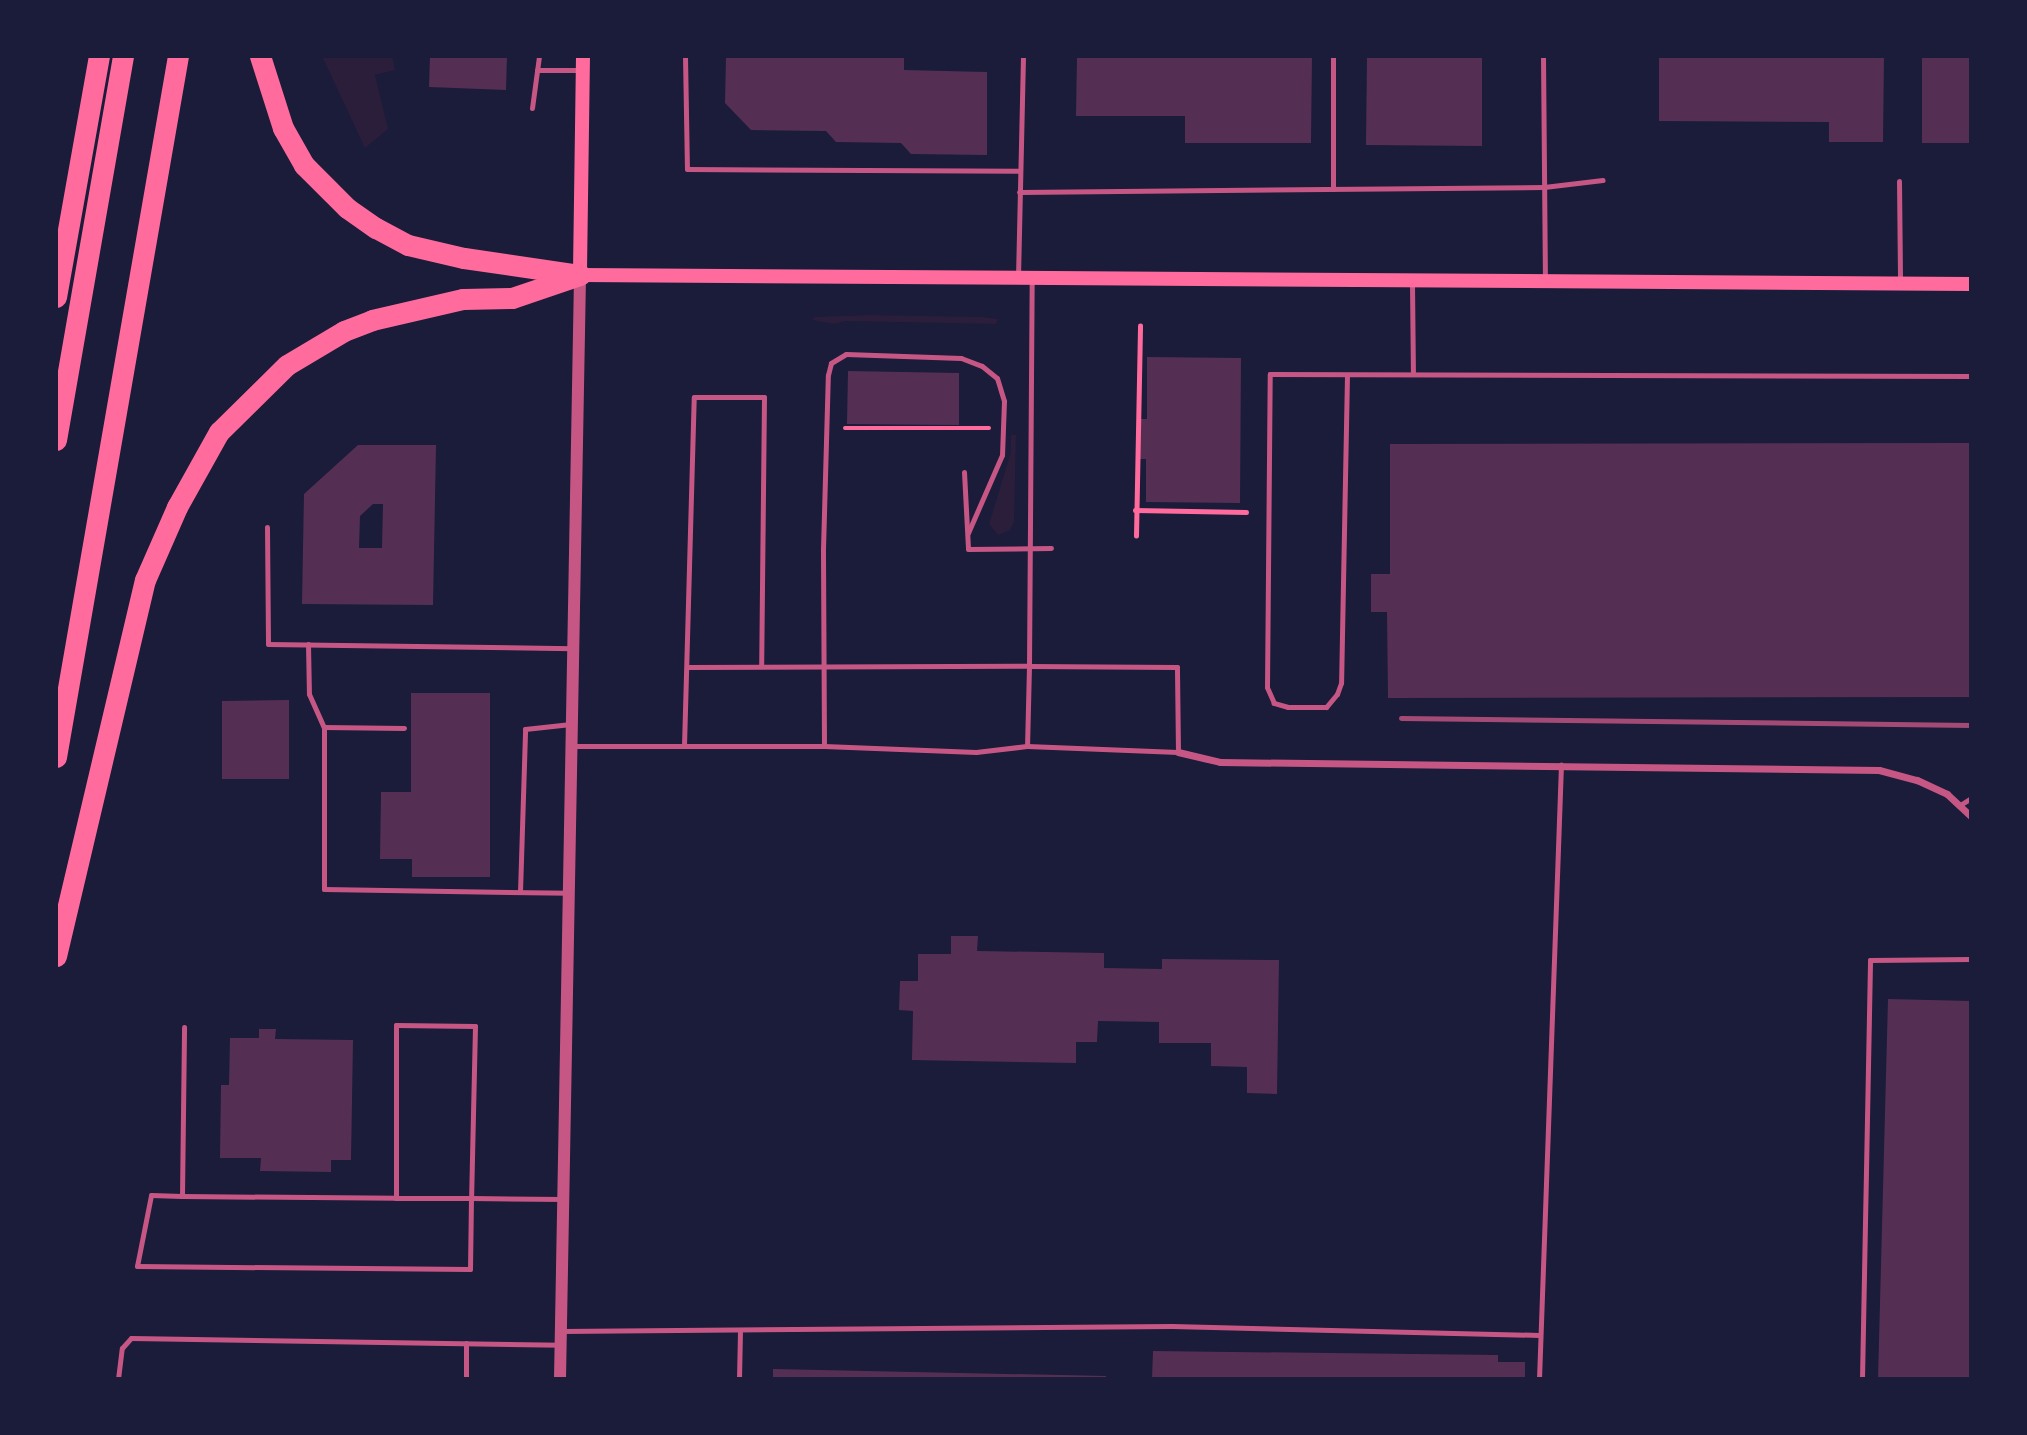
<!DOCTYPE html>
<html>
<head>
<meta charset="utf-8">
<style>
	body { margin:0 }
	#map { position:relative; width:2027px; height:1435px; overflow:hidden; background:#1b1b3a; font-family:Jost,sans-serif }
	div>[style] { position:absolute }
	.green>* { inset:0; background:#2a1e3b }
	.building>* { inset:0; background:#542f53 }
	.path>* { height:4.5px; margin:-2.25px; padding:0 2.25px; transform-origin:2.25px; border-radius:2.25px; background:#ff6b9d }
	.service>* { height:5px; margin:-2.5px; padding:0 2.5px; transform-origin:2.5px; border-radius:2.5px; background:#c65784 }
	.minor>* { height:7px; margin:-3.5px; padding:0 3.5px; transform-origin:3.5px; border-radius:3.5px; background:#c65784 }
	.tertiary>* { height:12px; margin:-6px; padding:0 6px; transform-origin:6px; border-radius:6px; background:#c65784 }
	.secondary>* { height:14px; margin:-7px; padding:0 7px; transform-origin:7px; border-radius:7px; background:#ff6b9d }
	.motorway>* { height:21px; margin:-10.5px; padding:0 10.5px; transform-origin:10.5px; border-radius:10.5px; background:#ff6b9d }
	.rail>* { height:5px; margin:-2.5px; padding:0 2.5px; transform-origin:2.5px; border-radius:2.5px; background:#a44b75 }
	span { translate:-50% -50%; white-space:nowrap; text-align:center; line-height:1.15; -webkit-text-stroke:7px #1b1b3a; paint-order:stroke }
	.frame { position:absolute; inset:0; border:58px solid #1b1b3a; pointer-events:none }
</style>
</head>
<body>
<div id="map">
	<div class="green">
		<i style="clip-path:polygon(322px 56px,392px 56px,395px 70px,375px 75px,388px 129px,365px 148px)"></i>
		<i style="clip-path:polygon(868px 315px,981px 317px,998px 319px,996px 324px,845px 321px,834px 324px,812px 320px,815px 317px)"></i>
		<i style="clip-path:polygon(1011px 435px,1016px 435px,1014px 522px,1010px 530px,998px 535px,989px 524px,1011px 452px)"></i>
	</div>
	<div class="building">
		<i style="clip-path:polygon(430px 56px,507px 56px,506px 90px,429px 87px)"></i>
		<i style="clip-path:polygon(726px 56px,904px 56px,904px 70px,987px 72px,987px 155px,911px 154px,901px 143px,836px 142px,826px 131px,751px 130px,725px 103px)"></i>
		<i style="clip-path:polygon(1077px 56px,1312px 56px,1311px 143px,1185px 143px,1185px 116px,1076px 116px)"></i>
		<i style="clip-path:polygon(1367px 56px,1482px 56px,1482px 146px,1366px 145px)"></i>
		<i style="clip-path:polygon(1659px 56px,1884px 56px,1883px 142px,1829px 142px,1829px 122px,1659px 121px)"></i>
		<i style="clip-path:polygon(1922px 56px,1971px 56px,1971px 143px,1922px 143px)"></i>
		<i style="clip-path:polygon(1147px 357px,1241px 358px,1240px 503px,1146px 502px,1146px 459px,1139px 459px,1139px 419px,1147px 419px)"></i>
		<i style="clip-path:polygon(848px 371px,959px 373px,959px 425px,847px 424px)"></i>
		<i style="clip-path:polygon(1971px 443px,1971px 697px,1388px 698px,1387px 612px,1371px 612px,1371px 574px,1390px 574px,1390px 444px)"></i>
		<i style="clip-path:polygon(evenodd,358px 445px,436px 445px,433px 605px,302px 604px,304px 494px,358px 445px,373px 504px,383px 504px,382px 548px,359px 548px,360px 516px,373px 504px)"></i>
		<i style="clip-path:polygon(411px 693px,490px 693px,490px 877px,412px 877px,412px 859px,380px 859px,381px 792px,411px 792px)"></i>
		<i style="clip-path:polygon(289px 700px,289px 779px,222px 779px,222px 701px)"></i>
		<i style="clip-path:polygon(951px 936px,978px 936px,977px 951px,1104px 953px,1104px 968px,1162px 969px,1162px 959px,1279px 960px,1277px 1094px,1247px 1093px,1247px 1067px,1211px 1066px,1211px 1043px,1159px 1043px,1159px 1022px,1098px 1021px,1097px 1042px,1076px 1042px,1076px 1063px,912px 1060px,913px 1011px,899px 1010px,900px 981px,918px 981px,918px 954px,951px 954px)"></i>
		<i style="clip-path:polygon(1888px 999px,1971px 1001px,1971px 1379px,1878px 1379px)"></i>
		<i style="clip-path:polygon(259px 1029px,276px 1029px,275px 1039px,353px 1040px,351px 1160px,331px 1160px,331px 1172px,260px 1171px,261px 1158px,220px 1158px,221px 1085px,229px 1085px,230px 1038px,259px 1038px)"></i>
		<i style="clip-path:polygon(1153px 1351px,1498px 1355px,1498px 1362px,1525px 1362px,1525px 1379px,1152px 1379px)"></i>
		<i style="clip-path:polygon(773px 1369px,1106px 1376px,1106px 1379px,773px 1379px)"></i>
	</div>
	<div class="path">
		<i style="left:845px;top:428px;width:144px"></i>
		<i style="left:1135px;top:510px;width:111px;rotate:1deg"></i>
		<i style="left:1136px;top:536px;width:210px;rotate:-88.9deg"></i>
	</div>
	<div class="service">
		<i style="left:685px;top:56px;width:113px;rotate:89deg"></i>
		<i style="left:687px;top:169px;width:333px;rotate:0.3deg"></i>
		<i style="left:1543px;top:56px;width:225px;rotate:89.5deg"></i>
		<i style="left:537px;top:70px;width:46px"></i>
		<i style="left:532px;top:108px;width:52px;rotate:-82.3deg"></i>
		<i style="left:1899px;top:181px;width:102px;rotate:89.4deg"></i>
		<i style="left:1333px;top:189px;width:133px;rotate:-90deg"></i>
		<i style="left:1019px;top:192px;width:525px;rotate:-0.55deg"></i>
		<i style="left:1544px;top:187px;width:59px;rotate:-6.8deg"></i>
		<i style="left:1018px;top:277px;width:221px;rotate:-88.7deg"></i>
		<i style="left:1412px;top:283px;width:91px;rotate:89.4deg"></i>
		<i style="left:1347px;top:375px;width:308px;rotate:91.1deg"></i>
		<i style="left:1341px;top:683px;width:12px;rotate:110deg"></i>
		<i style="left:1337px;top:694px;width:17px;rotate:130deg"></i>
		<i style="left:1326px;top:707px;width:38px;rotate:180deg"></i>
		<i style="left:1288px;top:707px;width:15px;rotate:-164deg"></i>
		<i style="left:1274px;top:703px;width:17px;rotate:-114deg"></i>
		<i style="left:1267px;top:687px;width:313px;rotate:-89.5deg"></i>
		<i style="left:1270px;top:374px;width:701px;rotate:0.16deg"></i>
		<i style="left:964px;top:472px;width:77px;rotate:87deg"></i>
		<i style="left:968px;top:549px;width:83px;rotate:-0.7deg"></i>
		<i style="left:267px;top:527px;width:117px;rotate:89.5deg"></i>
		<i style="left:268px;top:644px;width:305px;rotate:0.8deg"></i>
		<i style="left:308px;top:644px;width:50px;rotate:88.9deg"></i>
		<i style="left:309px;top:694px;width:36px;rotate:66deg"></i>
		<i style="left:324px;top:727px;width:162px;rotate:90deg"></i>
		<i style="left:324px;top:889px;width:245px;rotate:0.9deg"></i>
		<i style="left:687px;top:667px;width:342px;rotate:-0.2deg"></i>
		<i style="left:1029px;top:666px;width:80px;rotate:91.4deg"></i>
		<i style="left:324px;top:727px;width:80px;rotate:0.7deg"></i>
		<i style="left:573px;top:746px;width:251px"></i>
		<i style="left:824px;top:746px;width:152px;rotate:2.3deg"></i>
		<i style="left:976px;top:752px;width:51px;rotate:-6.7deg"></i>
		<i style="left:1027px;top:746px;width:151px;rotate:2.3deg"></i>
		<i style="left:1178px;top:752px;width:85px;rotate:-90.7deg"></i>
		<i style="left:1177px;top:667px;width:148px;rotate:-179.6deg"></i>
		<i style="left:1029px;top:666px;width:385px;rotate:-89.6deg"></i>
		<i style="left:684px;top:746px;width:349px;rotate:-88.4deg"></i>
		<i style="left:694px;top:397px;width:70px"></i>
		<i style="left:764px;top:397px;width:268px;rotate:90.6deg"></i>
		<i style="left:824px;top:746px;width:197px;rotate:-90.3deg"></i>
		<i style="left:823px;top:549px;width:174px;rotate:-88.4deg"></i>
		<i style="left:828px;top:375px;width:12px;rotate:-76deg"></i>
		<i style="left:831px;top:363px;width:17px;rotate:-31deg"></i>
		<i style="left:846px;top:354px;width:115px;rotate:2deg"></i>
		<i style="left:961px;top:358px;width:22px;rotate:21deg"></i>
		<i style="left:982px;top:366px;width:19px;rotate:39deg"></i>
		<i style="left:997px;top:378px;width:24px;rotate:73deg"></i>
		<i style="left:1004px;top:401px;width:54px;rotate:92.1deg"></i>
		<i style="left:1002px;top:455px;width:85px;rotate:113.6deg"></i>
		<i style="left:1960px;top:805px;width:13px;rotate:-32deg"></i>
		<i style="left:520px;top:892px;width:163px;rotate:-88.2deg"></i>
		<i style="left:525px;top:729px;width:46px;rotate:-6.2deg"></i>
		<i style="left:182px;top:1196px;width:169px;rotate:-89.3deg"></i>
		<i style="left:396px;top:1198px;width:173px;rotate:-90deg"></i>
		<i style="left:396px;top:1025px;width:79px;rotate:0.7deg"></i>
		<i style="left:475px;top:1026px;width:172px;rotate:91.3deg"></i>
		<i style="left:471px;top:1198px;width:71px;rotate:90.8deg"></i>
		<i style="left:470px;top:1269px;width:333px;rotate:-179.5deg"></i>
		<i style="left:137px;top:1266px;width:72px;rotate:-78.8deg"></i>
		<i style="left:151px;top:1195px;width:31px;rotate:2deg"></i>
		<i style="left:182px;top:1196px;width:214px;rotate:0.5deg"></i>
		<i style="left:396px;top:1198px;width:75px"></i>
		<i style="left:471px;top:1198px;width:92px;rotate:0.6deg"></i>
		<i style="left:561px;top:1331px;width:611px;rotate:-0.47deg"></i>
		<i style="left:1172px;top:1326px;width:367px;rotate:1.4deg"></i>
		<i style="left:118px;top:1379px;width:31px;rotate:-83deg"></i>
		<i style="left:122px;top:1348px;width:13px;rotate:-48deg"></i>
		<i style="left:131px;top:1338px;width:430px;rotate:0.9deg"></i>
		<i style="left:466px;top:1379px;width:36px;rotate:-90deg"></i>
		<i style="left:739px;top:1379px;width:48px;rotate:-88.8deg"></i>
		<i style="left:1539px;top:1379px;width:615px;rotate:-87.95deg"></i>
		<i style="left:1862px;top:1379px;width:419px;rotate:-88.9deg"></i>
		<i style="left:1870px;top:960px;width:101px;rotate:-0.6deg"></i>
	</div>
	<div class="minor">
		<i style="left:1178px;top:752px;width:43px;rotate:13.4deg"></i>
		<i style="left:1220px;top:762px;width:659px;rotate:0.7deg"></i>
		<i style="left:1879px;top:770px;width:39px;rotate:15deg"></i>
		<i style="left:1917px;top:780px;width:33px;rotate:25deg"></i>
		<i style="left:1947px;top:794px;width:33px;rotate:43deg"></i>
	</div>
	<div class="tertiary">
		<i style="left:560px;top:1379px;width:1104px;rotate:-88.96deg"></i>
	</div>
	<div class="secondary">
		<i style="left:583px;top:56px;width:219px;rotate:90.8deg"></i>
		<i style="left:580px;top:275px;width:1391px;rotate:0.37deg"></i>
	</div>
	<div class="motorway">
		<i style="left:260px;top:56px;width:76px;rotate:72.3deg"></i>
		<i style="left:283px;top:128px;width:43px;rotate:60.4deg"></i>
		<i style="left:304px;top:165px;width:61px;rotate:45deg"></i>
		<i style="left:347px;top:208px;width:35px;rotate:35deg"></i>
		<i style="left:376px;top:228px;width:36px;rotate:28deg"></i>
		<i style="left:408px;top:245px;width:57px;rotate:13.1deg"></i>
		<i style="left:464px;top:258px;width:111px;rotate:8.3deg"></i>
		<i style="left:56px;top:297px;width:245px;rotate:-79.9deg"></i>
		<i style="left:56px;top:440px;width:390px;rotate:-80.1deg"></i>
		<i style="left:56px;top:757px;width:712px;rotate:-80.13deg"></i>
		<i style="left:56px;top:956px;width:386px;rotate:-76.7deg"></i>
		<i style="left:145px;top:580px;width:80px;rotate:-66.3deg"></i>
		<i style="left:177px;top:507px;width:86px;rotate:-60.8deg"></i>
		<i style="left:219px;top:432px;width:95px;rotate:-44.6deg"></i>
		<i style="left:287px;top:365px;width:66px;rotate:-30.8deg"></i>
		<i style="left:344px;top:331px;width:30px;rotate:-21deg"></i>
		<i style="left:372px;top:320px;width:93px;rotate:-13deg"></i>
		<i style="left:463px;top:299px;width:49px;rotate:-1.2deg"></i>
		<i style="left:512px;top:298px;width:72px;rotate:-18.7deg"></i>
	</div>
	<div class="rail">
		<i style="left:1401px;top:718px;width:570px;rotate:0.7deg"></i>
	</div>
	<div class="frame"></div>
</div>
</body>
</html>
